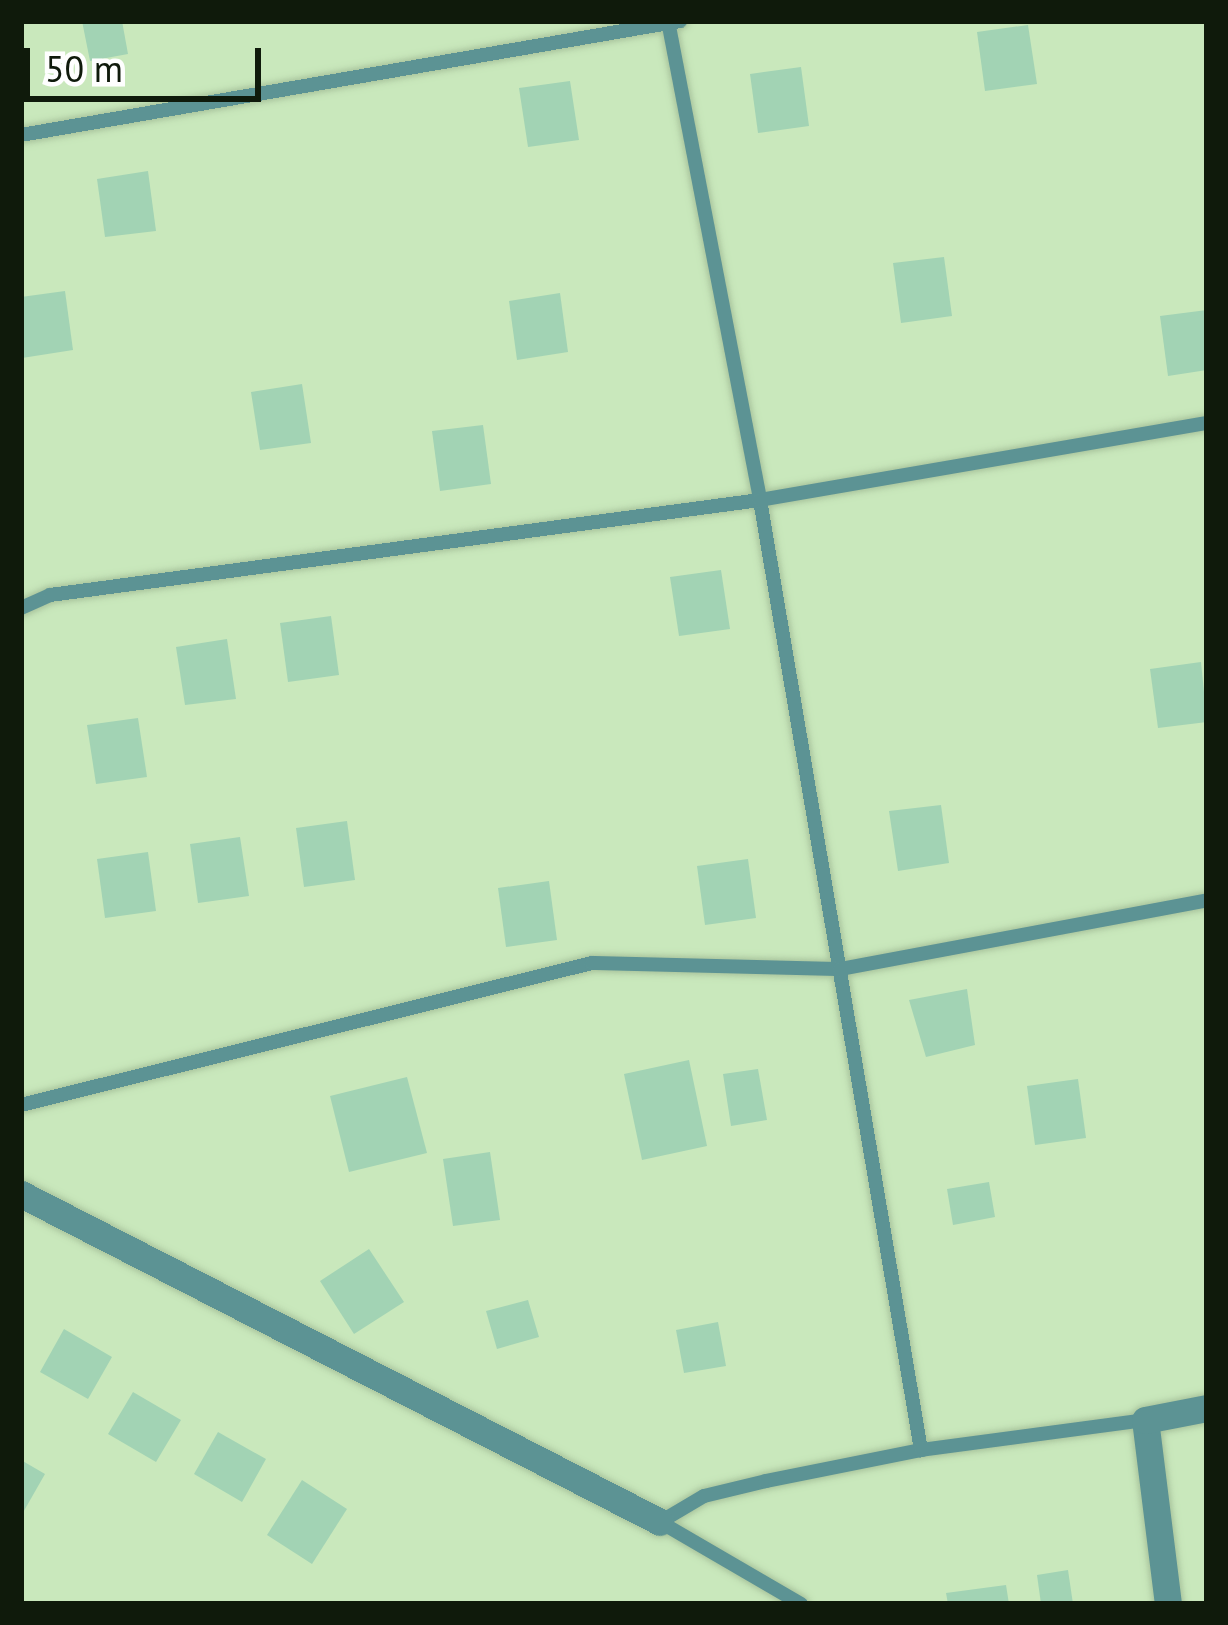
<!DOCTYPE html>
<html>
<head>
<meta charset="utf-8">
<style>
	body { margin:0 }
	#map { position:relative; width:1228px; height:1625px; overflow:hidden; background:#c9e8bc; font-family:"PT Sans",sans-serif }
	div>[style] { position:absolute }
	.building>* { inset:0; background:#a2d3b4 }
	.roads { filter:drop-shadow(0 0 3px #a8c39c) drop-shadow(0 0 3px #a8c39c) }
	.lane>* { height:14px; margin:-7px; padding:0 7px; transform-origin:7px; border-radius:7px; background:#5c9394 }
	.street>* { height:27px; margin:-13.5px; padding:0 13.5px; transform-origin:13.5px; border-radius:13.5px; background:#5c9394 }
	span { translate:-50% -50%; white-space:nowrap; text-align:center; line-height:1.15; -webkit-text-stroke:10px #fefefe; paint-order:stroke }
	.frame { position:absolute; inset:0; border:24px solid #0f1a0b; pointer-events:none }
	.scale { position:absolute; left:24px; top:48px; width:237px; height:54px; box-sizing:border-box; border:6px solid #0f1a0b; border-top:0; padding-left:15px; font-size:36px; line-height:42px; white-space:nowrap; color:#0f1a0b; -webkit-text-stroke:9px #fefefe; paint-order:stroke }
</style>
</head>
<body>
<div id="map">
	<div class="building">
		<i style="clip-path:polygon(82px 21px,122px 21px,128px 54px,90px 61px)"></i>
		<i style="clip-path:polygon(1028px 25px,1037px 84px,985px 91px,977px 32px)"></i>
		<i style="clip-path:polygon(801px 67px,809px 126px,758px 133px,750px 74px)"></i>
		<i style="clip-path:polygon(570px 81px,579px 140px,528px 147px,519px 88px)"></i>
		<i style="clip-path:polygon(148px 171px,156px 231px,105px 237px,97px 179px)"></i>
		<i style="clip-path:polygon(944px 257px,952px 316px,901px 323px,893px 263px)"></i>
		<i style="clip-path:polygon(65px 291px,73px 350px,22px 358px,21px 297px)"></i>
		<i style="clip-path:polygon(560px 293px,568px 352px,517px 360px,509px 301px)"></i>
		<i style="clip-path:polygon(1207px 310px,1207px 370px,1168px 376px,1160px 316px)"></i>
		<i style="clip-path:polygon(302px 384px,311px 443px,260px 450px,251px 392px)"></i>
		<i style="clip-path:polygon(483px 425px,491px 484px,440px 491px,432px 431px)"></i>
		<i style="clip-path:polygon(721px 570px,730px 629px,679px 636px,670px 577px)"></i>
		<i style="clip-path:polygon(331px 616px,339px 675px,288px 682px,280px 623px)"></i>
		<i style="clip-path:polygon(227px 639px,236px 699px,185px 705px,176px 647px)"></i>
		<i style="clip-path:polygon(1201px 662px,1207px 722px,1158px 728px,1150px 669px)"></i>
		<i style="clip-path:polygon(138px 718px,147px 777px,96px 784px,87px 725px)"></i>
		<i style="clip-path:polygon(941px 805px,949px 863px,898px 871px,889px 811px)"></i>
		<i style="clip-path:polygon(347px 821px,355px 880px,304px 887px,296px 828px)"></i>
		<i style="clip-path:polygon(240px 837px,249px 896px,198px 903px,190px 844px)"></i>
		<i style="clip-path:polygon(148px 852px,156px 911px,105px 918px,97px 859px)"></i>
		<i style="clip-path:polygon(748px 859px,756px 918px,705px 925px,697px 866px)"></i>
		<i style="clip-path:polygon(549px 881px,557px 940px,506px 947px,498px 888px)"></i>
		<i style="clip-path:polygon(967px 989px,975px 1045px,926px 1057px,909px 1000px)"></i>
		<i style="clip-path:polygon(689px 1060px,707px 1146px,642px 1160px,624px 1074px)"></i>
		<i style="clip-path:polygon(758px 1069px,767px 1120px,731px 1126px,723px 1074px)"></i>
		<i style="clip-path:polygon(407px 1077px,427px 1153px,349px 1172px,330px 1096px)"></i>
		<i style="clip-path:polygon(1078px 1079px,1086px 1138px,1035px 1145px,1027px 1086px)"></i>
		<i style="clip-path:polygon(490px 1152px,500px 1220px,453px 1226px,443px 1159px)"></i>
		<i style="clip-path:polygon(989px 1182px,995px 1217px,953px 1225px,947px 1189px)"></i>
		<i style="clip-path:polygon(369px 1249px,404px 1302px,354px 1334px,320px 1281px)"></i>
		<i style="clip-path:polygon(528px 1300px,539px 1337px,497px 1349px,486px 1311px)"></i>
		<i style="clip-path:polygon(718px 1322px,726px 1366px,684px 1373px,676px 1330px)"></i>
		<i style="clip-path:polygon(64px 1329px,112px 1357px,88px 1399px,40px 1372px)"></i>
		<i style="clip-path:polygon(133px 1392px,181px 1420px,156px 1462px,108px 1434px)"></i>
		<i style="clip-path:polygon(218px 1432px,266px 1459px,242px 1502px,194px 1474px)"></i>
		<i style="clip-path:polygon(21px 1460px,45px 1474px,21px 1516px)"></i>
		<i style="clip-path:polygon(302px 1480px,347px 1509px,312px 1564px,267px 1535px)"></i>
		<i style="clip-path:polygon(1068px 1570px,1073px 1604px,1041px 1604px,1037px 1575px)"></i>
		<i style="clip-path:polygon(1006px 1585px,1009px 1604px,948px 1604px,946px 1593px)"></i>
	</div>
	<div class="roads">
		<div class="lane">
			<i style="left:668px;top:21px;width:488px;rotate:79.1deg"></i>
			<i style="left:760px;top:500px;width:964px;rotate:80.38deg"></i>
			<i style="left:21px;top:135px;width:669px;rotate:-9.81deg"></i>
			<i style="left:21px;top:608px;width:32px;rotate:-24deg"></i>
			<i style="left:50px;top:595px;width:716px;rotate:-7.62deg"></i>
			<i style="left:760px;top:500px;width:454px;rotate:-9.8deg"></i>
			<i style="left:21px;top:1105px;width:588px;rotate:-13.97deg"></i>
			<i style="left:592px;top:963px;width:248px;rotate:1.4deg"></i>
			<i style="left:840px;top:969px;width:373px;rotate:-10.6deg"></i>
			<i style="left:801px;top:1604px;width:163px;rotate:-149.8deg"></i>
			<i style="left:660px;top:1522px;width:51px;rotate:-30.6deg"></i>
			<i style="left:704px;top:1496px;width:64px;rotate:-13.6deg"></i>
			<i style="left:766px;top:1481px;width:158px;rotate:-11.3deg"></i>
			<i style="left:921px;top:1450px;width:226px;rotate:-7.6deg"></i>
		</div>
		<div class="street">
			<i style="left:21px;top:1194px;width:718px;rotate:27.17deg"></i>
			<i style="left:1168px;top:1604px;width:185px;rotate:-97.1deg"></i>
			<i style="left:1145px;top:1420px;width:63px;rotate:-11deg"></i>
		</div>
	</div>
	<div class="frame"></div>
	<div class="scale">50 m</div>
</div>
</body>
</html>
